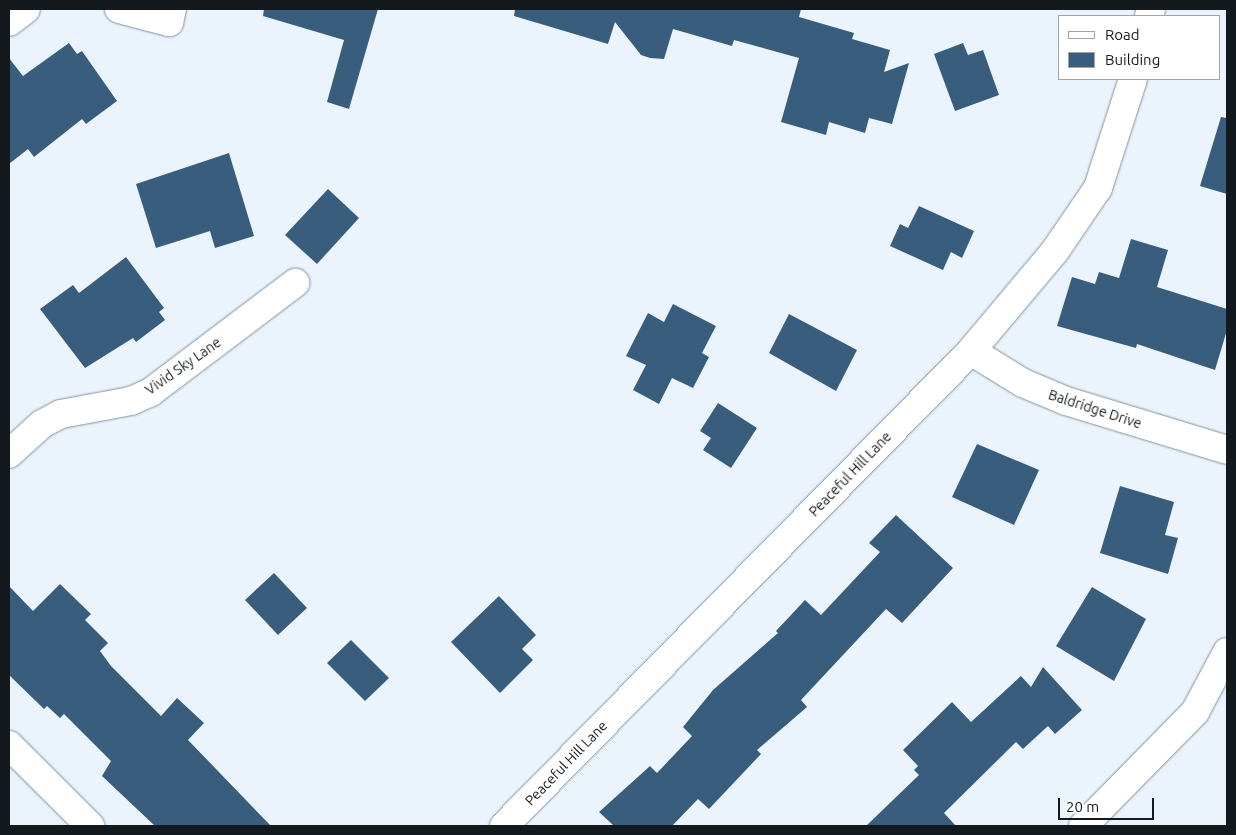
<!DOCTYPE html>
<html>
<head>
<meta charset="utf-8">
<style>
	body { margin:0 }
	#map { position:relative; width:1236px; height:835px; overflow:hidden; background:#ebf4fd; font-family:Ubuntu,sans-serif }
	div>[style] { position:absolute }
	.building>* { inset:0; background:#395e7d }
	.roads { filter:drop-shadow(0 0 1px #84929e) drop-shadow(0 0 1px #84929e) }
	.minor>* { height:28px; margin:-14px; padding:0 14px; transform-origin:14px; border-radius:14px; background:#fff }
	span { translate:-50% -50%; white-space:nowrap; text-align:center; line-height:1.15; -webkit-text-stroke:5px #fff; paint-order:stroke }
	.street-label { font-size:14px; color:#14191d }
	.frame { position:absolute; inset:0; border:10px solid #14191d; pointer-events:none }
	.legend { position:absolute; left:1058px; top:15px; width:162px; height:65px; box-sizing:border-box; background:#fff; border:1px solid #a1a3a5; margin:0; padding:6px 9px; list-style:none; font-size:15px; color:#14191d }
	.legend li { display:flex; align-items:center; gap:10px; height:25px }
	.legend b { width:25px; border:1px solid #a1a3a5 }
	.scale { position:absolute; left:1058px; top:798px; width:96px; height:22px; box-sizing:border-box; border:2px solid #14191d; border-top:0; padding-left:6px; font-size:15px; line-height:18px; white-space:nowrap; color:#14191d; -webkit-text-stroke:4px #fff; paint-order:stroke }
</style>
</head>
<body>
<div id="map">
	<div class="building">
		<i style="clip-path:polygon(264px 9px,378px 9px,349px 109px,327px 102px,344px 40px,263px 16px)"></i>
		<i style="clip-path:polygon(515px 9px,801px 9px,799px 17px,854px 33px,852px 39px,890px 50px,884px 72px,909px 63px,892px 124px,869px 118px,865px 133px,829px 122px,826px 135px,781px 122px,799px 58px,734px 40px,732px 46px,673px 29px,664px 59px,650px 58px,641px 55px,615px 22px,608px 44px,514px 16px)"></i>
		<i style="clip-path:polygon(69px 43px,77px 54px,82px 51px,117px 101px,86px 124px,82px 119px,34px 157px,28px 149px,9px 164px,9px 58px,23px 76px)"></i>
		<i style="clip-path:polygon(963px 43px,968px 55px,983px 50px,999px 95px,955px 111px,934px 54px)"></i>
		<i style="clip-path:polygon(1221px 117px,1227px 118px,1227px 194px,1200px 186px)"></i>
		<i style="clip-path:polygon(229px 153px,254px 236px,215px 248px,210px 231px,156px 248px,136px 184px)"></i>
		<i style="clip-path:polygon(328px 189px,359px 218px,317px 264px,285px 235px)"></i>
		<i style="clip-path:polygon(919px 206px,974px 231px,962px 258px,951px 252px,943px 270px,890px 246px,900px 224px,908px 228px)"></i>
		<i style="clip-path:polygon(1131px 239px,1168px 250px,1157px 287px,1227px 309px,1227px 330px,1215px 370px,1137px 344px,1136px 348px,1057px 326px,1072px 277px,1095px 284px,1099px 272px,1119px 278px)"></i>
		<i style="clip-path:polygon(126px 257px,164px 308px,159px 312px,165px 320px,136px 342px,133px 338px,85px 368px,40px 309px,73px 285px,79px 293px)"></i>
		<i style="clip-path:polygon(673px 304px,716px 326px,702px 353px,709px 357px,693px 388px,672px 378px,659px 404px,633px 390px,646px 365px,626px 356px,648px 313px,664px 322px)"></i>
		<i style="clip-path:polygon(789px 314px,857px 350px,836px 391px,769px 353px)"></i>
		<i style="clip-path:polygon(718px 403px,757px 428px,731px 468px,703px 450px,711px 438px,700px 431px)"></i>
		<i style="clip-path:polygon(977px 444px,1039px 470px,1014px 525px,952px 497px)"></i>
		<i style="clip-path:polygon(1120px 486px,1174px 502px,1165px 535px,1178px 538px,1168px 574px,1100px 553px)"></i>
		<i style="clip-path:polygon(896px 515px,953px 568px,902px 623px,886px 609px,801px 700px,807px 707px,757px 750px,761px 754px,709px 809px,698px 799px,672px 826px,614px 826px,599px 812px,650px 766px,657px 773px,692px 736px,683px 727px,713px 690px,778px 633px,776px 631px,805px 600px,821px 615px,880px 552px,869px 543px)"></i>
		<i style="clip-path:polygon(274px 573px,307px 608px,278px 635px,245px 600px)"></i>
		<i style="clip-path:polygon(60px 584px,91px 614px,85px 620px,108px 643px,100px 651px,111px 666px,161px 716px,177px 698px,204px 723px,188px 740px,271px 826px,155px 826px,102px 776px,111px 761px,64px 714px,60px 718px,47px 706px,44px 709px,9px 675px,9px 586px,33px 611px)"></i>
		<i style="clip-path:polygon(1092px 587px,1146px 619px,1114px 681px,1056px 646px)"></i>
		<i style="clip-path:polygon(499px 596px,536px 635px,522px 649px,533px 660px,500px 693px,451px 642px)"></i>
		<i style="clip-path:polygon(351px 640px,389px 678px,365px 701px,327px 663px)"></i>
		<i style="clip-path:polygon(1043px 667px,1082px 710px,1055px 734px,1048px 726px,1023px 749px,1016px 742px,944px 813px,956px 826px,866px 826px,919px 775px,914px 770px,918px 766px,903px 750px,952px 702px,971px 722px,1021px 676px,1031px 687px)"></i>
	</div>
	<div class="roads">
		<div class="minor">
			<i style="left:119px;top:9px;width:52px;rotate:14.6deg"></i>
			<i style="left:169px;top:22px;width:13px;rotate:-77deg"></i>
			<i style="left:1149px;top:16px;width:7px;rotate:-74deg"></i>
			<i style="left:9px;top:22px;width:21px;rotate:-37deg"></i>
			<i style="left:971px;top:351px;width:61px;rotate:31.6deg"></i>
			<i style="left:1023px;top:383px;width:47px;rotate:22.7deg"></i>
			<i style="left:1066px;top:401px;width:168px;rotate:16.9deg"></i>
			<i style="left:9px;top:454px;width:45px;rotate:-42.3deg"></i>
			<i style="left:42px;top:424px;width:21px;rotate:-28deg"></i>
			<i style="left:61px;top:414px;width:71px;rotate:-10.5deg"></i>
			<i style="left:131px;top:401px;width:22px;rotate:-24deg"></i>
			<i style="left:151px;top:392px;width:181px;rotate:-37.1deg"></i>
			<i style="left:9px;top:745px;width:115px;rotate:45deg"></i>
			<i style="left:504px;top:826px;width:666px;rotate:-45.49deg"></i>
			<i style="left:971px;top:351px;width:131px;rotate:-50deg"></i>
			<i style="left:1055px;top:251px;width:76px;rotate:-55.7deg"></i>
			<i style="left:1098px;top:188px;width:114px;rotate:-72.2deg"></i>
			<i style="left:1083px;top:826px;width:160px;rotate:-45.5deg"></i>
			<i style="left:1195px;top:712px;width:68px;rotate:-61.9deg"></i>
		</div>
	</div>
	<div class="street-label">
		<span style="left:183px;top:366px;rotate:-35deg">Vivid Sky Lane</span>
		<span style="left:1095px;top:409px;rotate:18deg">Baldridge Drive</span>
		<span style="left:850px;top:474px;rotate:-46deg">Peaceful Hill Lane</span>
		<span style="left:566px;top:763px;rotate:-46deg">Peaceful Hill Lane</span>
	</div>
	<div class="frame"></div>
	<ul class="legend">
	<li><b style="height:6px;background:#fff"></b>Road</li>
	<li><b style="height:14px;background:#395e7d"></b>Building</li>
	</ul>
	<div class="scale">20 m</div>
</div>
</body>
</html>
